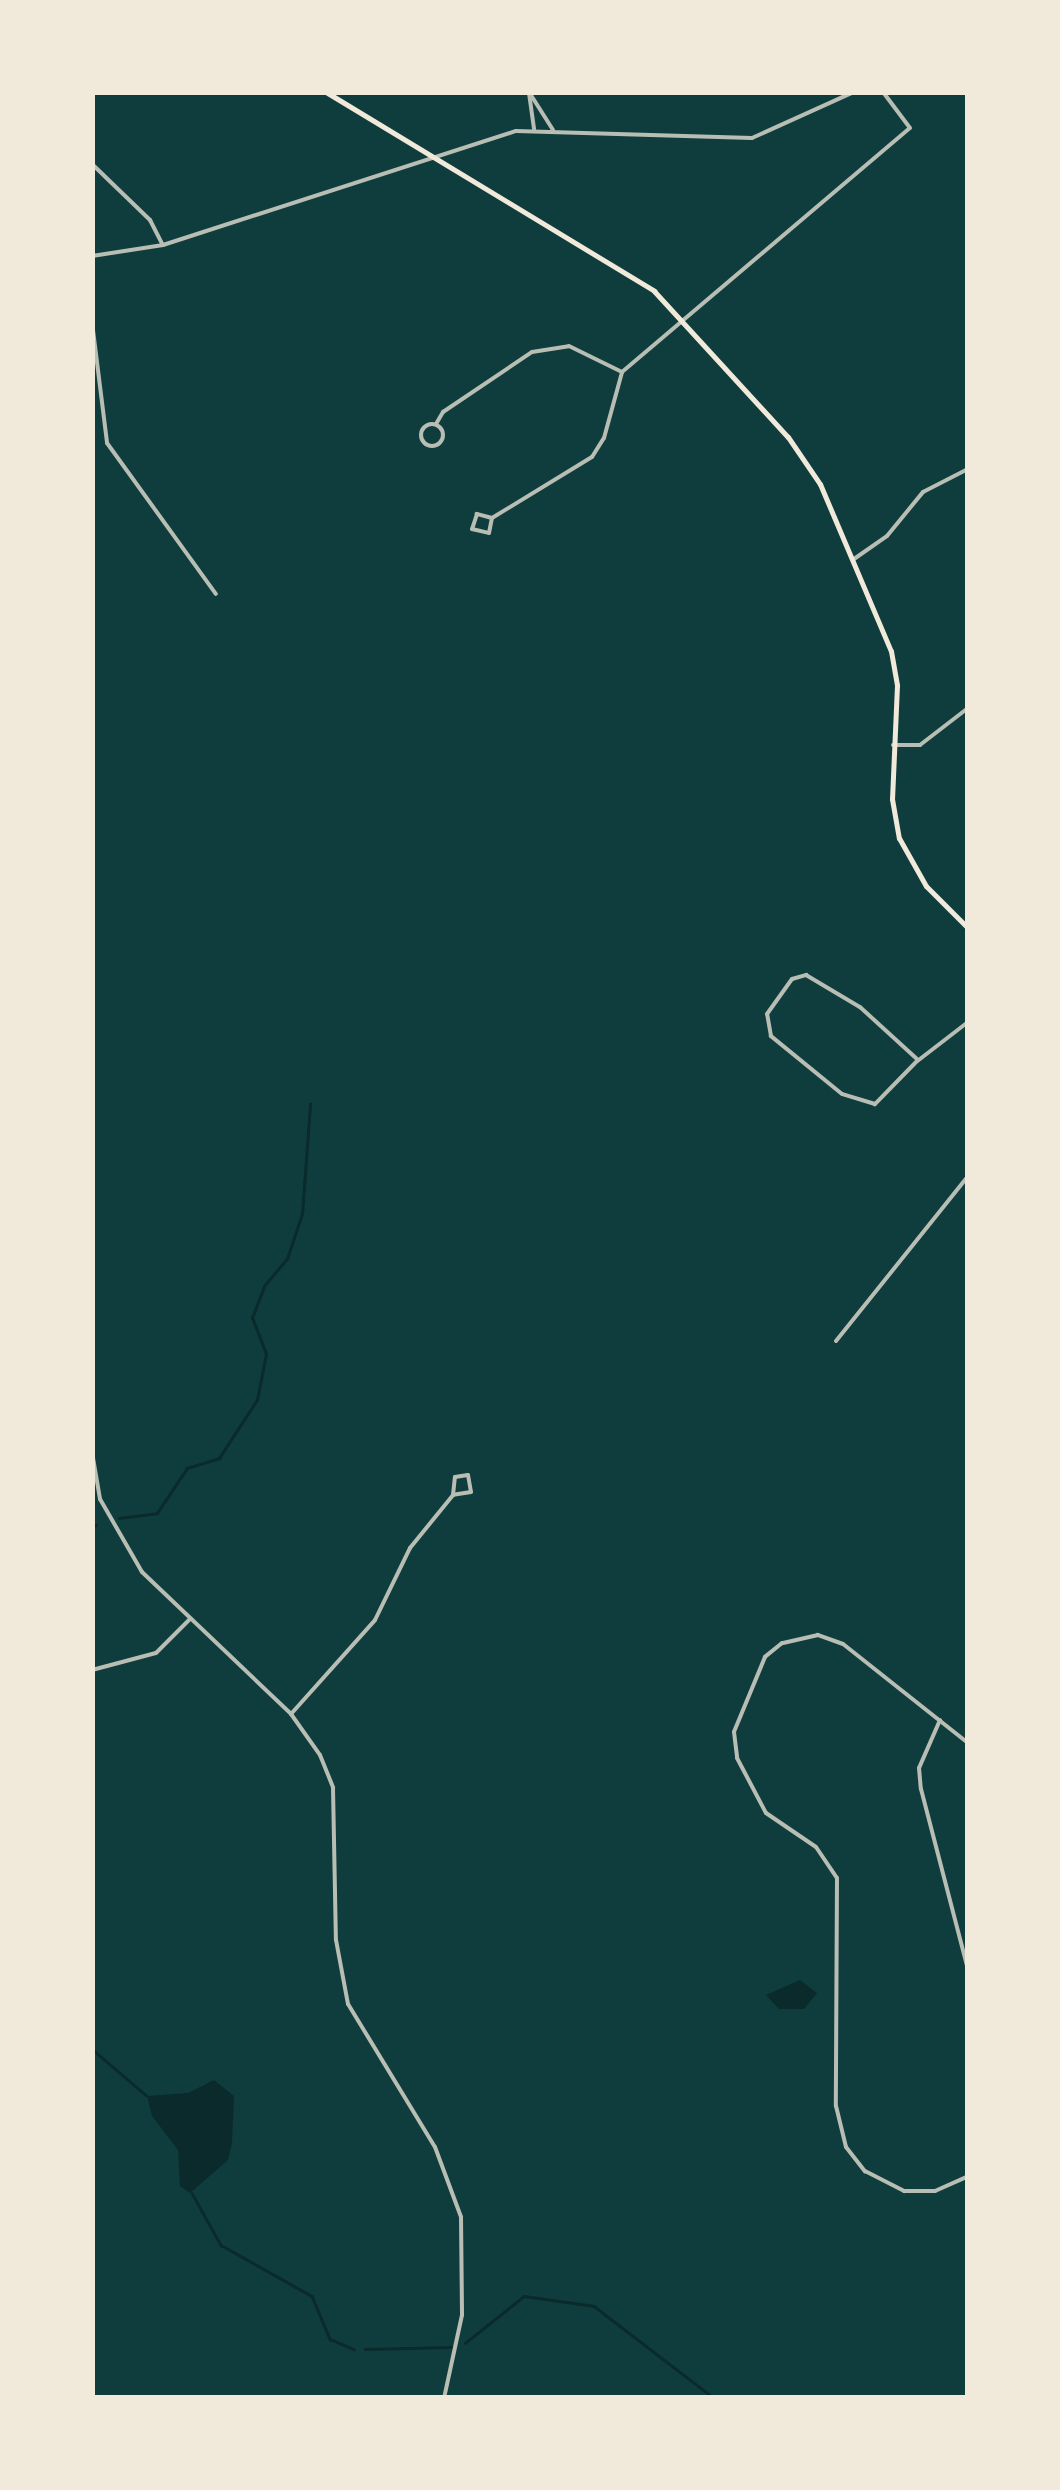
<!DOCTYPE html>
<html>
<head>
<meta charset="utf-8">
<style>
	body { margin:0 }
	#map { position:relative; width:1060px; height:2490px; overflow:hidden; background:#0f3d3e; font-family:Barlow,sans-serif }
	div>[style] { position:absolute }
	.water>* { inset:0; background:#0a2a2b }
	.stream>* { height:2.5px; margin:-1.25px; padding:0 1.25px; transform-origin:1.25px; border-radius:1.25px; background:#0a2a2b }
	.minor>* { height:4px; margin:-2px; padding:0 2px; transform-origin:2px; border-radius:2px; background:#b8beb3 }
	.minor>.ring { margin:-2px; padding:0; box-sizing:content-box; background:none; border:4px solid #b8beb3; border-radius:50% }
	.tertiary>* { height:4px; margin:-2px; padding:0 2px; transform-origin:2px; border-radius:2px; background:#b8beb3 }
	.secondary>* { height:5px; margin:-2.5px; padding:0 2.5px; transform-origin:2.5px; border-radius:2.5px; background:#f1e9da }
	span { translate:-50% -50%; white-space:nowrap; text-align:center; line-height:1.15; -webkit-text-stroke:10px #f1e9da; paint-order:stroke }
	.frame { position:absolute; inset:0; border:95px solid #f1e9da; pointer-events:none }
</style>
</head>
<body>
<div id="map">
	<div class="water">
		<i style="clip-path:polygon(800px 1980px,817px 1993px,804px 2009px,779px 2009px,766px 1995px)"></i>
		<i style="clip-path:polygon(214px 2080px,234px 2096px,232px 2143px,228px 2160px,190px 2193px,180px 2186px,178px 2150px,152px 2116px,147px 2096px,188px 2093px)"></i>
	</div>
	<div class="stream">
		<i style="left:119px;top:1518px;width:38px;rotate:-7deg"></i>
		<i style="left:157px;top:1513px;width:54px;rotate:-56.3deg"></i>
		<i style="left:187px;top:1468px;width:34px;rotate:-17deg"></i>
		<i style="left:219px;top:1458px;width:69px;rotate:-56.8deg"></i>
		<i style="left:257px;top:1400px;width:47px;rotate:-78.9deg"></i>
		<i style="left:266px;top:1354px;width:39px;rotate:-111deg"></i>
		<i style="left:252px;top:1318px;width:34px;rotate:-69deg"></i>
		<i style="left:264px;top:1286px;width:35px;rotate:-50deg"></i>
		<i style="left:287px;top:1259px;width:47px;rotate:-71.6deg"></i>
		<i style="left:302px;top:1214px;width:110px;rotate:-85.8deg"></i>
		<i style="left:92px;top:1527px;width:4px;rotate:-27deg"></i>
		<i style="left:92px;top:2049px;width:71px;rotate:40.4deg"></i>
		<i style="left:192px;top:2193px;width:60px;rotate:60.9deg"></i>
		<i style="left:221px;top:2245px;width:104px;rotate:29.3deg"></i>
		<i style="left:312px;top:2296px;width:47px;rotate:67.3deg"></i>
		<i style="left:330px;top:2339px;width:26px;rotate:23deg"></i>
		<i style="left:465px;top:2343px;width:75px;rotate:-38.5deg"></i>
		<i style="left:524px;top:2296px;width:71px;rotate:8.1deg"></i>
		<i style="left:594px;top:2306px;width:151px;rotate:37.5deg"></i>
		<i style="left:365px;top:2349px;width:86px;rotate:-1.3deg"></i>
	</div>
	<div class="minor">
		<i style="left:529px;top:92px;width:45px;rotate:57.7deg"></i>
		<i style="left:529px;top:93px;width:37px;rotate:82deg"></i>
		<i style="left:92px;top:164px;width:81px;rotate:44deg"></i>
		<i style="left:150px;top:220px;width:28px;rotate:63deg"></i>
		<i style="left:92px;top:322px;width:122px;rotate:82.9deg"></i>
		<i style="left:107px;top:443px;width:186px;rotate:54.2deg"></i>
		<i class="ring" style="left:421px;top:424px;width:18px;height:18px"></i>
		<i style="left:436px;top:424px;width:14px;rotate:-60deg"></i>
		<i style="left:443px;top:412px;width:107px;rotate:-34deg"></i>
		<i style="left:532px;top:352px;width:37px;rotate:-9deg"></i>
		<i style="left:569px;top:346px;width:59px;rotate:26.1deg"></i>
		<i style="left:492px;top:518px;width:16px;rotate:-165deg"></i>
		<i style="left:477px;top:514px;width:16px;rotate:108deg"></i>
		<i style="left:472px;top:529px;width:17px;rotate:13deg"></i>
		<i style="left:489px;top:533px;width:15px;rotate:-79deg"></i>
		<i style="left:492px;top:518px;width:117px;rotate:-31.4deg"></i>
		<i style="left:592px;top:457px;width:22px;rotate:-58deg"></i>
		<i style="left:604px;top:438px;width:68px;rotate:-74.7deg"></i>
		<i style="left:622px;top:372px;width:377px;rotate:-40.3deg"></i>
		<i style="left:910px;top:128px;width:45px;rotate:-126.9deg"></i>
		<i style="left:854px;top:559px;width:40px;rotate:-34.9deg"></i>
		<i style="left:887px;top:536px;width:57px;rotate:-50.7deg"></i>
		<i style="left:923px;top:492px;width:51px;rotate:-27.1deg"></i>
		<i style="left:893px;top:745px;width:27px"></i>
		<i style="left:920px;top:745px;width:61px;rotate:-37.6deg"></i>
		<i style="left:806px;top:975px;width:63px;rotate:30.7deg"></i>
		<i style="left:860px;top:1007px;width:79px;rotate:42.4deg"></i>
		<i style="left:918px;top:1060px;width:62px;rotate:134.3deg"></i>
		<i style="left:875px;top:1104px;width:34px;rotate:-163deg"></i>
		<i style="left:842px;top:1094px;width:92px;rotate:-140.8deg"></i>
		<i style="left:771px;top:1036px;width:22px;rotate:-100deg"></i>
		<i style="left:767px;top:1014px;width:43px;rotate:-54.5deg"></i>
		<i style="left:792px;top:979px;width:15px;rotate:-16deg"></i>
		<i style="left:920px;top:1059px;width:61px;rotate:-37.6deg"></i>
		<i style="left:836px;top:1341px;width:211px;rotate:-51.3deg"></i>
		<i style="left:92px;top:1452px;width:48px;rotate:80.3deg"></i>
		<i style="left:100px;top:1499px;width:84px;rotate:60.1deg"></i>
		<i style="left:142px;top:1572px;width:206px;rotate:43.6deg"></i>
		<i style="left:291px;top:1714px;width:50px;rotate:54.7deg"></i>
		<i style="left:320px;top:1755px;width:35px;rotate:68deg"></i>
		<i style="left:333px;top:1788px;width:152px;rotate:88.9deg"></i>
		<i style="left:336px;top:1940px;width:65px;rotate:79.4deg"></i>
		<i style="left:348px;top:2004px;width:167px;rotate:58.7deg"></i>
		<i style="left:435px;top:2147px;width:75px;rotate:69.6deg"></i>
		<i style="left:461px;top:2217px;width:98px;rotate:89.4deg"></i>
		<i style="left:462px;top:2315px;width:85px;rotate:102.2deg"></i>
		<i style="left:92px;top:1670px;width:66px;rotate:-14.9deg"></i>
		<i style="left:156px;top:1653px;width:47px;rotate:-45deg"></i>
		<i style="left:291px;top:1714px;width:126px;rotate:-48.2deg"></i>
		<i style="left:375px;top:1620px;width:80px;rotate:-64.1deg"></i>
		<i style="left:410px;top:1548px;width:68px;rotate:-50.9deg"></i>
		<i style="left:453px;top:1495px;width:18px;rotate:-84deg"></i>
		<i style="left:455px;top:1477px;width:13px;rotate:-9deg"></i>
		<i style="left:468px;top:1475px;width:17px;rotate:80deg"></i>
		<i style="left:471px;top:1492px;width:18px;rotate:171deg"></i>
		<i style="left:940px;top:1720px;width:52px;rotate:113.6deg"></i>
		<i style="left:919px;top:1768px;width:21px;rotate:85deg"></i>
		<i style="left:921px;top:1789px;width:187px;rotate:75.4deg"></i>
		<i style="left:968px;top:1743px;width:159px;rotate:-141.6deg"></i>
		<i style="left:843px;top:1644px;width:27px;rotate:-160deg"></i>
		<i style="left:818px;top:1635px;width:37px;rotate:167deg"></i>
		<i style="left:782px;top:1643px;width:22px;rotate:141deg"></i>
		<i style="left:765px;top:1657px;width:81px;rotate:112.5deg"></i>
		<i style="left:734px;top:1732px;width:26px;rotate:83deg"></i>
		<i style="left:737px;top:1758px;width:62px;rotate:62.2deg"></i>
		<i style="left:766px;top:1813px;width:60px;rotate:34.2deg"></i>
		<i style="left:816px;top:1847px;width:37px;rotate:56deg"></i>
		<i style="left:837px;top:1878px;width:228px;rotate:90.3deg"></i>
		<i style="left:836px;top:2106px;width:42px;rotate:76.3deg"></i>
		<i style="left:846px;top:2147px;width:31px;rotate:52deg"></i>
		<i style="left:865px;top:2171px;width:44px;rotate:27.1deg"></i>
		<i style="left:904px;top:2191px;width:31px"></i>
		<i style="left:935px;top:2191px;width:36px;rotate:-24deg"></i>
	</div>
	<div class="tertiary">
		<i style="left:92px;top:256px;width:72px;rotate:-8.8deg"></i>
		<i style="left:163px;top:245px;width:371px;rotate:-17.9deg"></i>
		<i style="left:516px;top:131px;width:236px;rotate:1.7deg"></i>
		<i style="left:752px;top:138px;width:112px;rotate:-24.3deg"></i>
	</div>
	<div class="secondary">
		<i style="left:326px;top:92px;width:384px;rotate:31.2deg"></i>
		<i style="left:654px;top:291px;width:198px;rotate:47.5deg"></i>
		<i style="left:788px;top:437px;width:57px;rotate:55.8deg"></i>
		<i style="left:820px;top:484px;width:181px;rotate:67deg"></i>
		<i style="left:891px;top:651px;width:35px;rotate:80deg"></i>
		<i style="left:897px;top:685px;width:114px;rotate:92.5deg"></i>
		<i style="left:892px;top:799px;width:40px;rotate:80deg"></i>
		<i style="left:899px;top:838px;width:55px;rotate:60.6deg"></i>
		<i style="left:926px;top:886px;width:59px;rotate:45deg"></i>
	</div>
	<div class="frame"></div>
</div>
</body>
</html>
